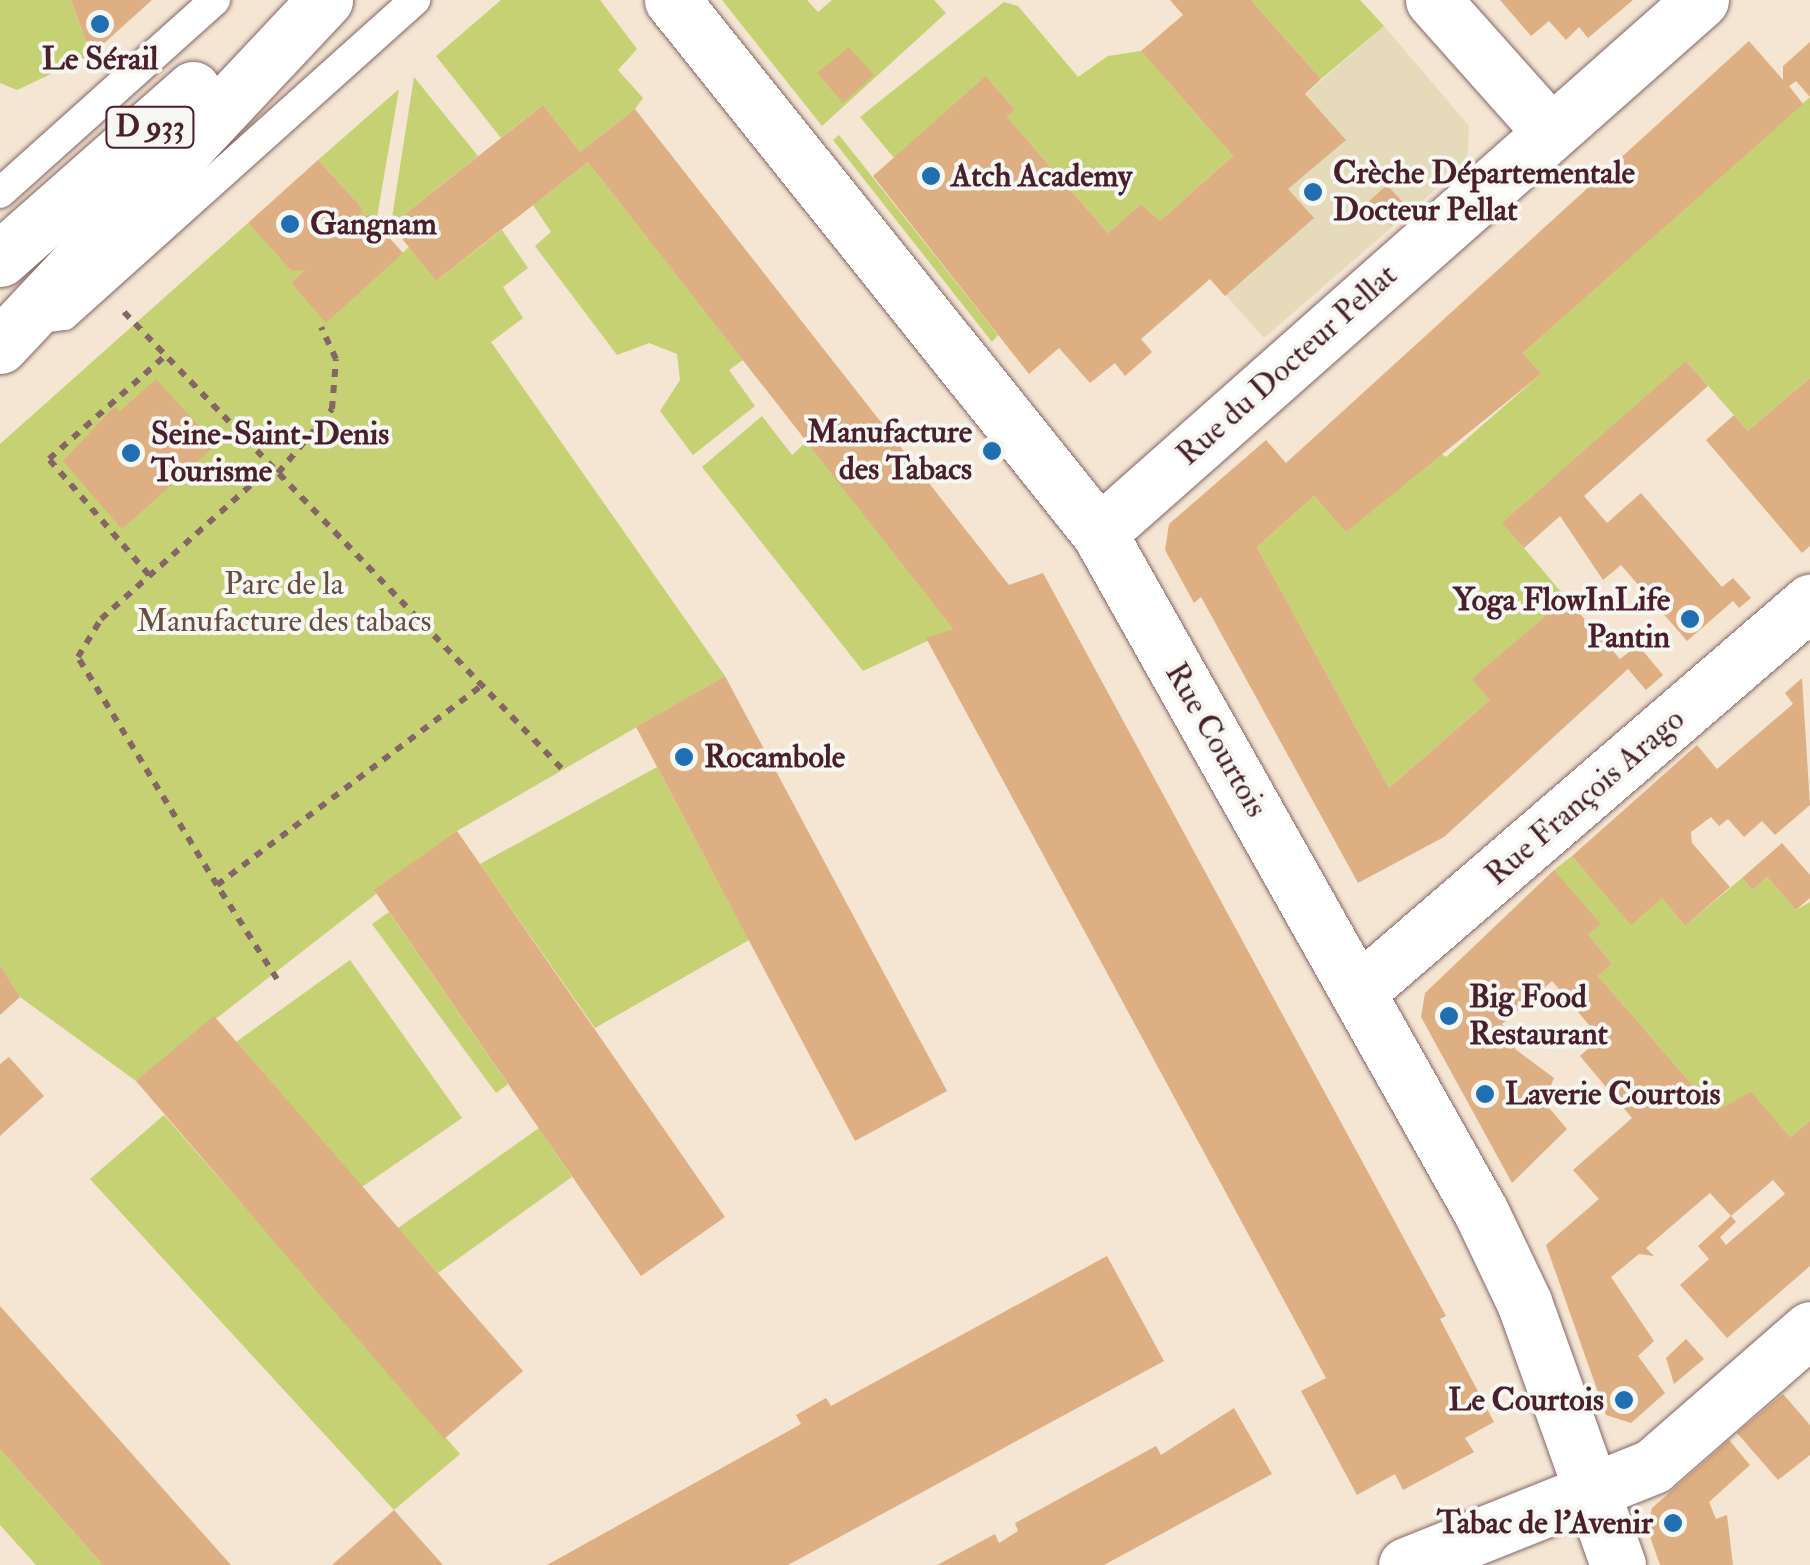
<!DOCTYPE html>
<html>
<head>
<meta charset="utf-8">
<style>
	body { margin:0 }
	#map { position:relative; width:1810px; height:1565px; overflow:hidden; background:#f4e6d3; font-family:"IM FELL Double Pica",serif }
	div>[style] { position:absolute }
	.built>* { inset:0; background:#e5daba }
	.green>* { inset:0; background:#c5d173 }
	.building>* { inset:0; background:#deaf82 }
	.path>* { height:6px; margin-top:-3px; transform-origin:0; background:repeating-linear-gradient(90deg,#866566 0 8px,transparent 0 16px) }
	.roads { filter:drop-shadow(0 0 2px #866566) drop-shadow(0 0 2px #866566) }
	.lane>* { height:30px; margin:-15px; padding:0 15px; transform-origin:15px; border-radius:15px; background:#fff }
	.street>* { height:55px; margin:-27.5px; padding:0 27.5px; transform-origin:27.5px; border-radius:27.5px; background:#fff }
	.primary>* { height:55px; margin:-27.5px; padding:0 27.5px; transform-origin:27.5px; border-radius:27.5px; background:#fff }
	.dots>* { width:28px; height:28px; translate:-50% -50%; box-sizing:border-box; border:5px solid #f6f6f2; border-radius:50% }
	span { translate:-50% -50%; white-space:nowrap; text-align:center; line-height:1.15; -webkit-text-stroke:8px #f6f6f2; paint-order:stroke }
	.shield-label span { padding:2px 8px; background:#f6f6f2; border:2px solid; border-radius:8px; -webkit-text-stroke-width:0 }
	.shield-label { font-size:30px; color:#4a1f2b; font-weight:700 }
	.poi-label { font-size:32px; color:#4a1f2b; font-weight:700 }
	.left { translate:0 -50%; text-align:left }
	.right { translate:-100% -50%; text-align:right }
	.street-label { font-size:32px; color:#4a1f2b }
	.park-label { font-size:32px; color:#694c3d }
</style>
</head>
<body>
<div id="map">
	<div class="built">
		<i style="clip-path:polygon(1384px 26px,1469px 126px,1467px 162px,1264px 338px,1160px 221px)"></i>
	</div>
	<div class="green">
		<i style="clip-path:polygon(0 0,71px 0,91px 55px,17px 90px,0 83px)"></i>
		<i style="clip-path:polygon(501px 0,600px 0,637px 49px,618px 70px,643px 98px,635px 109px,580px 152px,543px 105px,501px 138px,436px 56px)"></i>
		<i style="clip-path:polygon(722px 0,807px 0,818px 12px,832px 0,934px 0,946px 13px,822px 126px)"></i>
		<i style="clip-path:polygon(1251px 0,1360px 0,1384px 26px,1321px 79px)"></i>
		<i style="clip-path:polygon(1004px 2px,1018px 6px,1078px 77px,1108px 56px,1141px 51px,1233px 156px,1160px 221px,1141px 204px,1108px 233px,1007px 117px,1015px 110px,987px 77px,894px 158px,860px 117px)"></i>
		<i style="clip-path:polygon(414px 77px,478px 156px,391px 225px,391px 224px)"></i>
		<i style="clip-path:polygon(399px 89px,376px 223px,368px 214px,359px 222px,361px 207px,318px 160px)"></i>
		<i style="clip-path:polygon(1810px 97px,1810px 378px,1748px 431px,1687px 362px,1503px 523px,1566px 598px,1473px 679px,1490px 700px,1389px 788px,1257px 547px,1314px 496px,1346px 532px,1440px 453px,1446px 457px,1541px 374px,1523px 353px)"></i>
		<i style="clip-path:polygon(839px 135px,998px 335px,992px 342px,833px 140px)"></i>
		<i style="clip-path:polygon(588px 162px,743px 360px,729px 370px,755px 406px,693px 455px,660px 411px,680px 380px,677px 354px,649px 343px,617px 355px,535px 246px,551px 232px,533px 205px)"></i>
		<i style="clip-path:polygon(248px 223px,292px 270px,305px 270px,291px 283px,326px 322px,409px 247px,436px 281px,502px 230px,528px 268px,503px 287px,523px 318px,491px 342px,725px 676px,457px 831px,136px 1081px,20px 997px,0 965px,0 444px)"></i>
		<i style="clip-path:polygon(762px 416px,792px 455px,807px 441px,953px 629px,863px 671px,702px 467px)"></i>
		<i style="clip-path:polygon(657px 767px,749px 940px,595px 1028px,480px 864px)"></i>
		<i style="clip-path:polygon(1572px 856px,1631px 924px,1662px 898px,1685px 926px,1742px 878px,1753px 890px,1767px 877px,1796px 910px,1810px 902px,1810px 1121px,1790px 1137px,1751px 1093px,1715px 1111px,1598px 976px,1612px 964px,1588px 934px,1600px 924px,1554px 870px)"></i>
		<i style="clip-path:polygon(389px 912px,508px 1084px,496px 1093px,372px 924px)"></i>
		<i style="clip-path:polygon(350px 960px,462px 1118px,362px 1187px,236px 1042px)"></i>
		<i style="clip-path:polygon(164px 1115px,460px 1454px,394px 1510px,90px 1179px)"></i>
		<i style="clip-path:polygon(539px 1128px,572px 1177px,438px 1273px,398px 1228px)"></i>
		<i style="clip-path:polygon(0 1449px,103px 1565px,36px 1565px,0 1525px)"></i>
	</div>
	<div class="building">
		<i style="clip-path:polygon(71px 0,152px 0,91px 55px)"></i>
		<i style="clip-path:polygon(1170px 0,1251px 0,1321px 79px,1305px 94px,1346px 140px,1288px 189px,1314px 218px,1225px 296px,1210px 279px,1141px 339px,1152px 352px,1125px 376px,1115px 363px,1090px 383px,1059px 348px,1029px 374px,873px 176px,986px 76px,1015px 110px,1007px 117px,1108px 233px,1141px 204px,1160px 221px,1233px 156px,1141px 51px,1183px 15px)"></i>
		<i style="clip-path:polygon(1500px 0,1633px 0,1588px 38px,1579px 27px,1566px 40px,1549px 21px,1531px 36px)"></i>
		<i style="clip-path:polygon(1749px 41px,1783px 80px,1783px 66px,1810px 42px,1810px 97px,1796px 81px,1789px 86px,1803px 104px,1523px 353px,1541px 374px,1346px 532px,1314px 496px,1257px 547px,1389px 788px,1490px 700px,1472px 679px,1566px 598px,1620px 659px,1638px 645px,1663px 675px,1646px 690px,1628px 669px,1444px 837px,1358px 883px,1201px 597px,1194px 603px,1165px 550px,1169px 524px,1266px 440px,1286px 463px)"></i>
		<i style="clip-path:polygon(849px 47px,874px 75px,843px 103px,817px 73px)"></i>
		<i style="clip-path:polygon(543px 105px,580px 152px,635px 109px,1009px 585px,1043px 573px,1446px 1316px,1440px 1319px,1494px 1422px,1465px 1438px,1474px 1452px,1403px 1490px,1395px 1474px,1357px 1495px,1301px 1391px,1326px 1378px,926px 638px,953px 629px,588px 162px,436px 281px,391px 225px)"></i>
		<i style="clip-path:polygon(318px 160px,362px 208px,359px 222px,368px 214px,403px 253px,326px 323px,291px 283px,305px 270px,292px 271px,248px 223px)"></i>
		<i style="clip-path:polygon(1387px 185px,1409px 209px,1391px 226px,1369px 201px)"></i>
		<i style="clip-path:polygon(1686px 361px,1708px 386px,1584px 496px,1607px 523px,1641px 493px,1722px 587px,1733px 578px,1751px 598px,1739px 608px,1733px 601px,1687px 641px,1621px 565px,1603px 580px,1560px 516px,1524px 548px,1502px 523px)"></i>
		<i style="clip-path:polygon(1810px 378px,1810px 546px,1802px 553px,1706px 440px,1734px 415px,1748px 431px)"></i>
		<i style="clip-path:polygon(156px 379px,216px 445px,122px 529px,63px 461px,115px 406px,119px 412px)"></i>
		<i style="clip-path:polygon(725px 676px,947px 1091px,855px 1141px,636px 727px)"></i>
		<i style="clip-path:polygon(1802px 678px,1810px 805px,1775px 835px,1762px 821px,1744px 837px,1728px 819px,1719px 826px,1711px 817px,1691px 832px,1692px 843px,1730px 887px,1685px 926px,1662px 898px,1631px 925px,1572px 856px,1697px 745px,1717px 769px,1793px 704px,1785px 693px)"></i>
		<i style="clip-path:polygon(457px 831px,725px 1217px,641px 1276px,374px 890px)"></i>
		<i style="clip-path:polygon(1782px 843px,1810px 875px,1810px 898px,1796px 910px,1767px 877px,1753px 890px,1742px 878px)"></i>
		<i style="clip-path:polygon(evenodd,1554px 870px,1601px 924px,1588px 934px,1612px 964px,1598px 976px,1715px 1111px,1751px 1092px,1790px 1137px,1810px 1121px,1810px 1266px,1727px 1338px,1680px 1285px,1709px 1259px,1698px 1246px,1731px 1216px,1710px 1193px,1646px 1248px,1654px 1256px,1639px 1254px,1611px 1277px,1654px 1341px,1638px 1356px,1665px 1393px,1631px 1423px,1606px 1415px,1546px 1245px,1599px 1199px,1573px 1170px,1632px 1118px,1580px 1056px,1600px 1038px,1552px 981px,1502px 1024px,1515px 1049px,1554px 1078px,1544px 1102px,1567px 1129px,1512px 1183px,1421px 1017px,1425px 993px,1554px 870px,1773px 1180px,1785px 1194px,1726px 1245px,1720px 1237px,1736px 1222px,1731px 1216px,1773px 1180px)"></i>
		<i style="clip-path:polygon(0 965px,20px 997px,0 1015px)"></i>
		<i style="clip-path:polygon(214px 1016px,523px 1371px,444px 1439px,136px 1081px)"></i>
		<i style="clip-path:polygon(9px 1057px,44px 1096px,0 1136px,0 1064px)"></i>
		<i style="clip-path:polygon(1107px 1256px,1164px 1361px,788px 1565px,547px 1565px,801px 1424px,796px 1415px,826px 1398px,831px 1406px)"></i>
		<i style="clip-path:polygon(0 1306px,231px 1565px,103px 1565px,0 1449px)"></i>
		<i style="clip-path:polygon(1686px 1339px,1704px 1359px,1674px 1384px,1666px 1358px)"></i>
		<i style="clip-path:polygon(1783px 1394px,1810px 1425px,1810px 1455px,1778px 1480px,1737px 1433px)"></i>
		<i style="clip-path:polygon(1234px 1408px,1272px 1474px,1104px 1565px,937px 1565px,995px 1534px,999px 1543px,1018px 1531px,1015px 1523px,1156px 1446px,1161px 1455px)"></i>
		<i style="clip-path:polygon(1729px 1440px,1750px 1465px,1709px 1502px,1716px 1519px,1727px 1515px,1733px 1565px,1660px 1565px,1647px 1528px,1652px 1508px)"></i>
		<i style="clip-path:polygon(394px 1510px,443px 1565px,332px 1565px)"></i>
	</div>
	<div class="path">
		<i style="left:124px;top:312px;width:639px;rotate:46.21deg"></i>
		<i style="left:278px;top:473px;width:84px;rotate:-49.8deg"></i>
		<i style="left:332px;top:409px;width:50px;rotate:-85.4deg"></i>
		<i style="left:336px;top:359px;width:35px;rotate:-115deg"></i>
		<i style="left:149px;top:575px;width:153px;rotate:-130.8deg"></i>
		<i style="left:49px;top:459px;width:157px;rotate:-41.6deg"></i>
		<i style="left:217px;top:885px;width:267px;rotate:-121.4deg"></i>
		<i style="left:78px;top:657px;width:44px;rotate:-58.8deg"></i>
		<i style="left:101px;top:619px;width:229px;rotate:-41.8deg"></i>
		<i style="left:277px;top:979px;width:112px;rotate:-122.6deg"></i>
		<i style="left:217px;top:885px;width:331px;rotate:-37deg"></i>
	</div>
	<div class="roads">
		<div class="lane">
			<i style="left:0;top:193px;width:289px;rotate:-41.9deg"></i>
			<i style="left:42px;top:318px;width:22px;rotate:-8deg"></i>
			<i style="left:64px;top:315px;width:472px;rotate:-41.9deg"></i>
		</div>
		<div class="street">
			<i style="left:672px;top:0;width:683px;rotate:51.3deg"></i>
			<i style="left:1099px;top:533px;width:779px;rotate:60.64deg"></i>
			<i style="left:1481px;top:1212px;width:100px;rotate:64.5deg"></i>
			<i style="left:1524px;top:1302px;width:279px;rotate:70.3deg"></i>
			<i style="left:1433px;top:0;width:174px;rotate:48.3deg"></i>
			<i style="left:1099px;top:533px;width:804px;rotate:-41.52deg"></i>
			<i style="left:1359px;top:991px;width:596px;rotate:-40.78deg"></i>
			<i style="left:1406px;top:1565px;width:266px;rotate:-21.8deg"></i>
			<i style="left:1653px;top:1466px;width:208px;rotate:-41.1deg"></i>
		</div>
		<div class="primary">
			<i style="left:0;top:259px;width:257px;rotate:-41.4deg"></i>
			<i style="left:0;top:346px;width:475px;rotate:-46.8deg"></i>
		</div>
	</div>
	<div class="dots">
		<i style="left:100px;top:24px;background:#1f6fb2"></i>
		<i style="left:931px;top:176px;background:#1f6fb2"></i>
		<i style="left:1313px;top:192px;background:#1f6fb2"></i>
		<i style="left:290px;top:224px;background:#1f6fb2"></i>
		<i style="left:992px;top:451px;background:#1f6fb2"></i>
		<i style="left:131px;top:453px;background:#1f6fb2"></i>
		<i style="left:1690px;top:619px;background:#1f6fb2"></i>
		<i style="left:684px;top:757px;background:#1f6fb2"></i>
		<i style="left:1449px;top:1016px;background:#1f6fb2"></i>
		<i style="left:1485px;top:1094px;background:#1f6fb2"></i>
		<i style="left:1624px;top:1400px;background:#1f6fb2"></i>
		<i style="left:1673px;top:1523px;background:#1f6fb2"></i>
	</div>
	<div class="shield-label">
		<span style="left:150px;top:127px">D 933</span>
	</div>
	<div class="poi-label">
		<span style="left:100px;top:59px">Le Sérail</span>
		<span class="left" style="left:1333px;top:192px">Crèche Départementale<br>Docteur Pellat</span>
		<span class="left" style="left:951px;top:176px">Atch Academy</span>
		<span class="left" style="left:310px;top:224px">Gangnam</span>
		<span class="right" style="left:972px;top:451px">Manufacture<br>des Tabacs</span>
		<span class="left" style="left:151px;top:453px">Seine-Saint-Denis<br>Tourisme</span>
		<span class="right" style="left:1670px;top:619px">Yoga FlowInLife<br>Pantin</span>
		<span class="left" style="left:704px;top:757px">Rocambole</span>
		<span class="left" style="left:1469px;top:1016px">Big Food<br>Restaurant</span>
		<span class="left" style="left:1505px;top:1094px">Laverie Courtois</span>
		<span class="right" style="left:1604px;top:1400px">Le Courtois</span>
		<span class="right" style="left:1653px;top:1523px">Tabac de l'Avenir</span>
	</div>
	<div class="street-label">
		<span style="left:1287px;top:365px;rotate:-42deg">Rue du Docteur Pellat</span>
		<span style="left:1216px;top:740px;rotate:60deg">Rue Courtois</span>
		<span style="left:1585px;top:797px;rotate:-41deg">Rue François Arago</span>
	</div>
	<div class="park-label">
		<span style="left:284px;top:603px">Parc de la<br>Manufacture des tabacs</span>
	</div>
</div>
</body>
</html>
